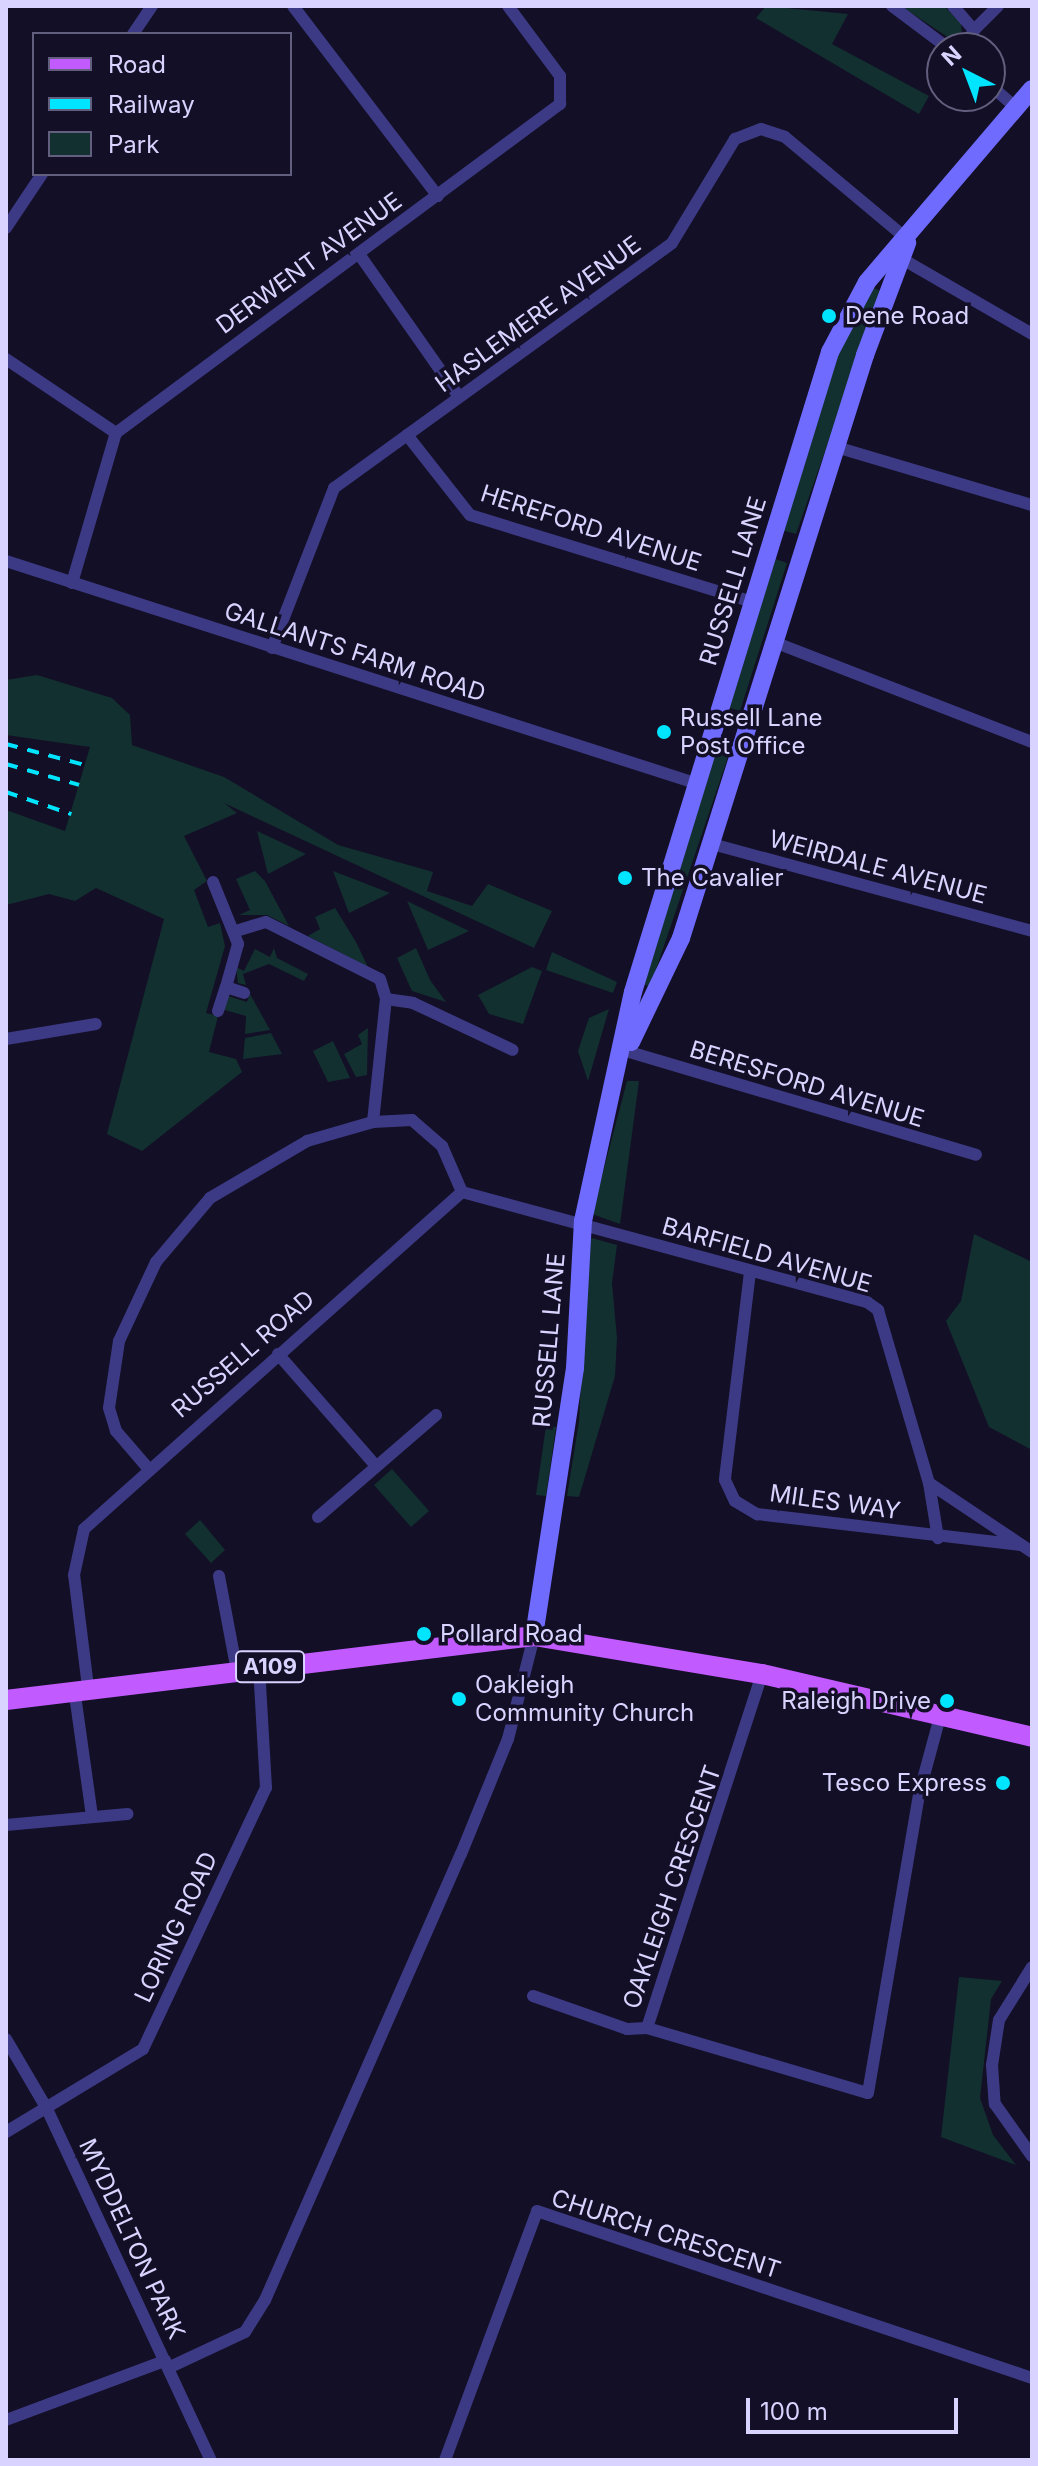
<!DOCTYPE html>
<html>
<head>
<meta charset="utf-8">
<style>
	body { margin:0 }
	#map { position:relative; width:1038px; height:2466px; overflow:hidden; background:#130f26; font-family:Inter,sans-serif }
	div>[style] { position:absolute }
	.green>* { inset:0; background:#12302f }
	.street>* { height:12px; margin:-6px; padding:0 6px; transform-origin:6px; border-radius:6px; background:#3d3a85 }
	.secondary>* { height:18px; margin:-9px; padding:0 9px; transform-origin:9px; border-radius:9px; background:#6f6bff }
	.primary>* { height:20px; margin:-10px; padding:0 10px; transform-origin:10px; border-radius:10px; background:#c25bff }
	.rail>* { height:4px; margin-top:-2px; transform-origin:0; background:repeating-linear-gradient(90deg,#00e5ff 0 12px,transparent 0 22px) }
	.dots>* { width:22px; height:22px; translate:-50% -50%; box-sizing:border-box; border:4px solid #130f26; border-radius:50% }
	span { translate:-50% -50%; white-space:nowrap; text-align:center; line-height:1.15; -webkit-text-stroke:7px #130f26; paint-order:stroke }
	.shield-label span { padding:2px 6px; background:#130f26; border:2px solid; border-radius:6px; -webkit-text-stroke-width:0 }
	.shield-label { font-size:22px; color:#d9d4ff; font-weight:700 }
	.street-label { font-size:24px; color:#d9d4ff }
	.poi-label { font-size:24px; color:#d9d4ff }
	.left { translate:0 -50%; text-align:left }
	.right { translate:-100% -50%; text-align:right }
	.frame { position:absolute; inset:0; border:8px solid #d9d4ff; pointer-events:none }
	.legend { position:absolute; left:32px; top:32px; width:260px; height:144px; box-sizing:border-box; background:#130f26; border:2px solid #625e7d; margin:0; padding:10px 14px; list-style:none; font-size:24px; color:#d9d4ff }
	.legend li { display:flex; align-items:center; gap:16px; height:40px }
	.legend b { width:40px; border:2px solid #625e7d }
	.north { position:absolute; left:926px; top:32px; width:80px; height:80px; box-sizing:border-box; background:#130f26; border:2px solid #625e7d; border-radius:50%; rotate:318deg; font-size:22px; font-weight:700; line-height:32px; text-align:center; color:#d9d4ff }
	.north::after { content:''; display:block; margin:auto; width:28px; height:36px; background:#00e5ff; clip-path:polygon(50% 0,100% 100%,50% 72%,0 100%) }
	.scale { position:absolute; left:746px; top:2398px; width:212px; height:36px; box-sizing:border-box; border:4px solid #d9d4ff; border-top:0; padding-left:10px; font-size:24px; line-height:28px; white-space:nowrap; color:#d9d4ff; -webkit-text-stroke:6px #130f26; paint-order:stroke }
</style>
</head>
<body>
<div id="map">
	<div class="green">
		<i style="clip-path:polygon(766px 6px,848px 14px,832px 44px,929px 96px,919px 114px,756px 18px)"></i>
		<i style="clip-path:polygon(901px 6px,944px 6px,961px 23px,962px 34px,949px 38px)"></i>
		<i style="clip-path:polygon(871px 287px,881px 291px,796px 534px,777px 529px,831px 358px)"></i>
		<i style="clip-path:polygon(767px 556px,787px 563px,740px 711px,720px 705px)"></i>
		<i style="clip-path:polygon(37px 675px,112px 698px,130px 715px,132px 745px,224px 777px,338px 845px,433px 872px,427px 891px,472px 906px,488px 884px,552px 911px,534px 948px,224px 803px,237px 813px,184px 836px,207px 881px,194px 890px,208px 927px,220px 923px,225px 946px,206px 1013px,218px 1016px,209px 1052px,236px 1059px,242px 1072px,142px 1151px,107px 1134px,164px 919px,96px 888px,75px 901px,49px 894px,6px 905px,6px 810px,65px 831px,90px 747px,6px 735px,6px 680px)"></i>
		<i style="clip-path:polygon(713px 733px,731px 739px,727px 760px,650px 987px,639px 982px)"></i>
		<i style="clip-path:polygon(257px 831px,306px 854px,268px 874px)"></i>
		<i style="clip-path:polygon(255px 871px,265px 881px,289px 926px,267px 915px,239px 915px,250px 910px,236px 879px)"></i>
		<i style="clip-path:polygon(333px 871px,390px 893px,349px 913px)"></i>
		<i style="clip-path:polygon(407px 901px,469px 931px,428px 950px)"></i>
		<i style="clip-path:polygon(335px 908px,356px 942px,368px 967px,308px 936px,320px 929px,315px 917px)"></i>
		<i style="clip-path:polygon(274px 948px,277px 958px,308px 974px,304px 981px,269px 964px,243px 974px,246px 985px,238px 983px,236px 967px,244px 971px,255px 949px,270px 957px)"></i>
		<i style="clip-path:polygon(416px 948px,430px 980px,446px 1002px,412px 991px,397px 958px)"></i>
		<i style="clip-path:polygon(552px 952px,617px 982px,613px 993px,546px 970px)"></i>
		<i style="clip-path:polygon(532px 967px,542px 971px,523px 1024px,489px 1014px,478px 995px)"></i>
		<i style="clip-path:polygon(250px 994px,270px 1030px,245px 1034px,246px 1016px,221px 1009px,225px 995px,247px 1002px)"></i>
		<i style="clip-path:polygon(609px 1009px,588px 1081px,578px 1051px,589px 1018px)"></i>
		<i style="clip-path:polygon(368px 1028px,367px 1075px,356px 1077px,344px 1054px,362px 1044px,358px 1035px)"></i>
		<i style="clip-path:polygon(271px 1033px,282px 1054px,243px 1059px,245px 1038px)"></i>
		<i style="clip-path:polygon(333px 1041px,350px 1078px,328px 1082px,313px 1051px)"></i>
		<i style="clip-path:polygon(627px 1081px,639px 1081px,620px 1224px,592px 1214px)"></i>
		<i style="clip-path:polygon(974px 1234px,1032px 1262px,1032px 1450px,989px 1427px,946px 1321px,961px 1301px)"></i>
		<i style="clip-path:polygon(588px 1237px,617px 1245px,612px 1283px,617px 1338px,615px 1376px,579px 1497px,567px 1496px,579px 1421px)"></i>
		<i style="clip-path:polygon(546px 1426px,556px 1427px,546px 1496px,536px 1495px)"></i>
		<i style="clip-path:polygon(392px 1469px,429px 1511px,411px 1527px,374px 1485px)"></i>
		<i style="clip-path:polygon(200px 1520px,225px 1550px,211px 1563px,185px 1534px)"></i>
		<i style="clip-path:polygon(959px 1977px,1002px 1981px,991px 1999px,980px 2098px,993px 2135px,1016px 2165px,941px 2137px)"></i>
	</div>
	<div class="street">
		<i style="left:293px;top:6px;width:239px;rotate:52.7deg"></i>
		<i style="left:892px;top:6px;width:70px;rotate:36.9deg"></i>
		<i style="left:953px;top:6px;width:32px;rotate:49deg"></i>
		<i style="left:974px;top:30px;width:20px;rotate:117deg"></i>
		<i style="left:974px;top:30px;width:34px;rotate:-45deg"></i>
		<i style="left:133px;top:34px;width:34px;rotate:-56deg"></i>
		<i style="left:990px;top:85px;width:33px;rotate:41deg"></i>
		<i style="left:6px;top:228px;width:65px;rotate:-56.3deg"></i>
		<i style="left:359px;top:254px;width:174px;rotate:55deg"></i>
		<i style="left:904px;top:260px;width:148px;rotate:30deg"></i>
		<i style="left:6px;top:359px;width:133px;rotate:33.9deg"></i>
		<i style="left:407px;top:435px;width:102px;rotate:51.8deg"></i>
		<i style="left:470px;top:515px;width:293px;rotate:17.1deg"></i>
		<i style="left:836px;top:447px;width:204px;rotate:16.5deg"></i>
		<i style="left:6px;top:561px;width:721px;rotate:17.86deg"></i>
		<i style="left:72px;top:583px;width:156px;rotate:-73.7deg"></i>
		<i style="left:116px;top:433px;width:553px;rotate:-36.54deg"></i>
		<i style="left:560px;top:104px;width:28px;rotate:-90deg"></i>
		<i style="left:560px;top:76px;width:87px;rotate:-126.6deg"></i>
		<i style="left:774px;top:642px;width:277px;rotate:21.2deg"></i>
		<i style="left:272px;top:648px;width:172px;rotate:-68.8deg"></i>
		<i style="left:334px;top:488px;width:417px;rotate:-35.9deg"></i>
		<i style="left:672px;top:243px;width:122px;rotate:-58.8deg"></i>
		<i style="left:735px;top:139px;width:28px;rotate:-21deg"></i>
		<i style="left:761px;top:129px;width:25px;rotate:18deg"></i>
		<i style="left:785px;top:137px;width:160px;rotate:39.9deg"></i>
		<i style="left:712px;top:844px;width:332px;rotate:15.2deg"></i>
		<i style="left:213px;top:882px;width:67px;rotate:68deg"></i>
		<i style="left:238px;top:944px;width:45px;rotate:105.6deg"></i>
		<i style="left:226px;top:987px;width:19px;rotate:18deg"></i>
		<i style="left:236px;top:931px;width:31px;rotate:-17deg"></i>
		<i style="left:266px;top:922px;width:127px;rotate:26.6deg"></i>
		<i style="left:380px;top:979px;width:21px;rotate:73deg"></i>
		<i style="left:386px;top:999px;width:27px;rotate:8deg"></i>
		<i style="left:413px;top:1003px;width:110px;rotate:25.2deg"></i>
		<i style="left:218px;top:1011px;width:25px;rotate:-72deg"></i>
		<i style="left:6px;top:1039px;width:91px;rotate:-9.5deg"></i>
		<i style="left:626px;top:1051px;width:365px;rotate:16.5deg"></i>
		<i style="left:373px;top:1122px;width:124px;rotate:-84deg"></i>
		<i style="left:750px;top:1272px;width:209px;rotate:96.9deg"></i>
		<i style="left:725px;top:1480px;width:23px;rotate:65deg"></i>
		<i style="left:735px;top:1501px;width:26px;rotate:31deg"></i>
		<i style="left:757px;top:1514px;width:265px;rotate:6.7deg"></i>
		<i style="left:278px;top:1354px;width:149px;rotate:48.8deg"></i>
		<i style="left:147px;top:1467px;width:48px;rotate:-130.7deg"></i>
		<i style="left:116px;top:1431px;width:24px;rotate:-107deg"></i>
		<i style="left:109px;top:1408px;width:68px;rotate:-81.5deg"></i>
		<i style="left:119px;top:1341px;width:87px;rotate:-64.9deg"></i>
		<i style="left:156px;top:1262px;width:84px;rotate:-49.8deg"></i>
		<i style="left:210px;top:1198px;width:113px;rotate:-30.4deg"></i>
		<i style="left:307px;top:1141px;width:69px;rotate:-16.1deg"></i>
		<i style="left:373px;top:1122px;width:39px;rotate:-3deg"></i>
		<i style="left:412px;top:1120px;width:40px;rotate:41deg"></i>
		<i style="left:442px;top:1146px;width:50px;rotate:66.5deg"></i>
		<i style="left:929px;top:1483px;width:56px;rotate:80.7deg"></i>
		<i style="left:318px;top:1517px;width:156px;rotate:-40.8deg"></i>
		<i style="left:219px;top:1576px;width:97px;rotate:79.3deg"></i>
		<i style="left:762px;top:1674px;width:372px;rotate:108deg"></i>
		<i style="left:647px;top:2028px;width:230px;rotate:16.4deg"></i>
		<i style="left:868px;top:2093px;width:303px;rotate:-80.3deg"></i>
		<i style="left:919px;top:1794px;width:84px;rotate:-74.8deg"></i>
		<i style="left:88px;top:1687px;width:113px;rotate:-97.1deg"></i>
		<i style="left:74px;top:1575px;width:47px;rotate:-77.7deg"></i>
		<i style="left:84px;top:1529px;width:506px;rotate:-41.72deg"></i>
		<i style="left:462px;top:1192px;width:420px;rotate:15.2deg"></i>
		<i style="left:867px;top:1302px;width:14px;rotate:36deg"></i>
		<i style="left:878px;top:1310px;width:180px;rotate:73.6deg"></i>
		<i style="left:929px;top:1483px;width:124px;rotate:33.8deg"></i>
		<i style="left:74px;top:1688px;width:129px;rotate:82deg"></i>
		<i style="left:6px;top:1825px;width:122px;rotate:-5.2deg"></i>
		<i style="left:1032px;top:1967px;width:62px;rotate:121.9deg"></i>
		<i style="left:999px;top:2020px;width:46px;rotate:98.8deg"></i>
		<i style="left:992px;top:2065px;width:39px;rotate:86deg"></i>
		<i style="left:995px;top:2104px;width:64px;rotate:54.6deg"></i>
		<i style="left:533px;top:1996px;width:100px;rotate:19.3deg"></i>
		<i style="left:627px;top:2029px;width:20px;rotate:-3deg"></i>
		<i style="left:6px;top:2039px;width:81px;rotate:59.6deg"></i>
		<i style="left:47px;top:2109px;width:387px;rotate:65deg"></i>
		<i style="left:6px;top:2132px;width:160px;rotate:-31.2deg"></i>
		<i style="left:143px;top:2049px;width:289px;rotate:-64.8deg"></i>
		<i style="left:266px;top:1788px;width:120px;rotate:-93.3deg"></i>
		<i style="left:168px;top:2368px;width:85px;rotate:-25.1deg"></i>
		<i style="left:245px;top:2332px;width:38px;rotate:-58deg"></i>
		<i style="left:265px;top:2300px;width:487px;rotate:-66.3deg"></i>
		<i style="left:461px;top:1854px;width:124px;rotate:-67.8deg"></i>
		<i style="left:508px;top:1739px;width:106px;rotate:-75.8deg"></i>
		<i style="left:6px;top:2420px;width:170px;rotate:-20.4deg"></i>
		<i style="left:445px;top:2460px;width:265px;rotate:-69.7deg"></i>
		<i style="left:537px;top:2211px;width:522px;rotate:18.64deg"></i>
	</div>
	<div class="secondary">
		<i style="left:631px;top:1042px;width:115px;rotate:-64.3deg"></i>
		<i style="left:681px;top:938px;width:611px;rotate:-72.48deg"></i>
		<i style="left:865px;top:355px;width:120px;rotate:-69.4deg"></i>
		<i style="left:534px;top:1636px;width:271px;rotate:-81.3deg"></i>
		<i style="left:575px;top:1368px;width:147px;rotate:-86.9deg"></i>
		<i style="left:583px;top:1221px;width:234px;rotate:-77.7deg"></i>
		<i style="left:633px;top:992px;width:670px;rotate:-72.89deg"></i>
		<i style="left:830px;top:352px;width:79px;rotate:-62.1deg"></i>
		<i style="left:867px;top:282px;width:254px;rotate:-49.5deg"></i>
	</div>
	<div class="primary">
		<i style="left:6px;top:1700px;width:532px;rotate:-6.91deg"></i>
		<i style="left:534px;top:1636px;width:231px;rotate:9.5deg"></i>
		<i style="left:762px;top:1674px;width:277px;rotate:13.1deg"></i>
	</div>
	<div class="rail">
		<i style="left:6px;top:744px;width:82px;rotate:14.9deg"></i>
		<i style="left:6px;top:764px;width:76px;rotate:16deg"></i>
		<i style="left:6px;top:792px;width:69px;rotate:18.7deg"></i>
	</div>
	<div class="dots">
		<i style="left:829px;top:316px;background:#00e5ff"></i>
		<i style="left:664px;top:732px;background:#00e5ff"></i>
		<i style="left:625px;top:878px;background:#00e5ff"></i>
		<i style="left:424px;top:1634px;background:#00e5ff"></i>
		<i style="left:459px;top:1699px;background:#00e5ff"></i>
		<i style="left:947px;top:1701px;background:#00e5ff"></i>
		<i style="left:1003px;top:1783px;background:#00e5ff"></i>
	</div>
	<div class="shield-label">
		<span style="left:270px;top:1667px">A109</span>
	</div>
	<div class="street-label">
		<span style="left:309px;top:263px;rotate:-36deg">DERWENT AVENUE</span>
		<span style="left:538px;top:314px;rotate:-36deg">HASLEMERE AVENUE</span>
		<span style="left:591px;top:528px;rotate:18deg">HEREFORD AVENUE</span>
		<span style="left:733px;top:581px;rotate:-73deg">RUSSELL LANE</span>
		<span style="left:355px;top:652px;rotate:18deg">GALLANTS FARM ROAD</span>
		<span style="left:878px;top:867px;rotate:15deg">WEIRDALE AVENUE</span>
		<span style="left:807px;top:1084px;rotate:17deg">BERESFORD AVENUE</span>
		<span style="left:767px;top:1255px;rotate:16deg">BARFIELD AVENUE</span>
		<span style="left:549px;top:1340px;rotate:-85deg">RUSSELL LANE</span>
		<span style="left:243px;top:1354px;rotate:-41deg">RUSSELL ROAD</span>
		<span style="left:835px;top:1502px;rotate:8deg">MILES WAY</span>
		<span style="left:672px;top:1887px;rotate:-71deg">OAKLEIGH CRESCENT</span>
		<span style="left:176px;top:1927px;rotate:-65deg">LORING ROAD</span>
		<span style="left:666px;top:2234px;rotate:18deg">CHURCH CRESCENT</span>
		<span style="left:132px;top:2239px;rotate:65deg">MYDDELTON PARK</span>
	</div>
	<div class="poi-label">
		<span class="left" style="left:845px;top:316px">Dene Road</span>
		<span class="left" style="left:680px;top:732px">Russell Lane<br>Post Office</span>
		<span class="left" style="left:641px;top:878px">The Cavalier</span>
		<span class="left" style="left:440px;top:1634px">Pollard Road</span>
		<span class="left" style="left:475px;top:1699px">Oakleigh<br>Community Church</span>
		<span class="right" style="left:931px;top:1701px">Raleigh Drive</span>
		<span class="right" style="left:987px;top:1783px">Tesco Express</span>
	</div>
	<div class="frame"></div>
	<ul class="legend">
	<li><b style="height:10px;background:#c25bff"></b>Road</li>
	<li><b style="height:10px;background:#00e5ff"></b>Railway</li>
	<li><b style="height:22px;background:#12302f"></b>Park</li>
	</ul>
	<div class="north">N</div>
	<div class="scale">100 m</div>
</div>
</body>
</html>
